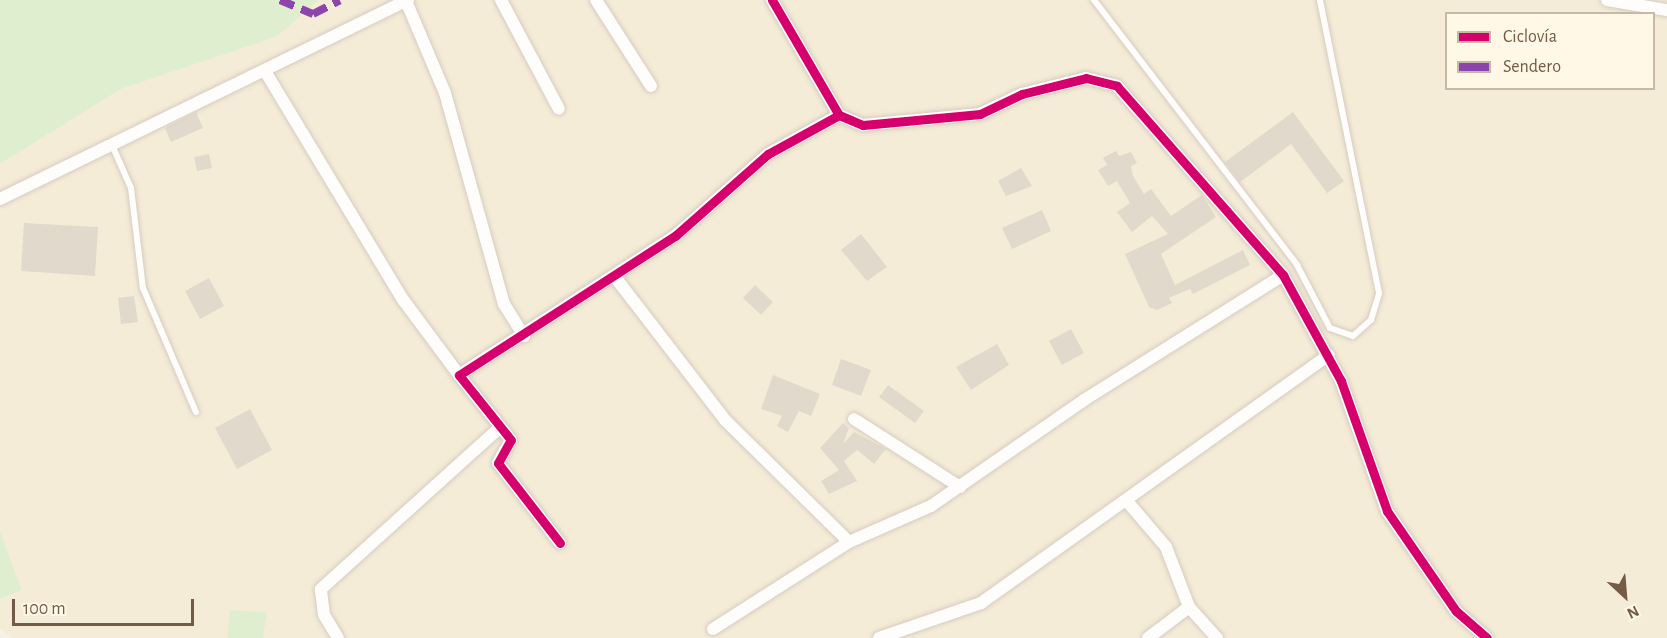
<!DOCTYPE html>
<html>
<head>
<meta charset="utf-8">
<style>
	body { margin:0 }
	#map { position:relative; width:1667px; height:638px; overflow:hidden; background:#f6f1e5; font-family:"Alegreya Sans",sans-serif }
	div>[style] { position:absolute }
	.residential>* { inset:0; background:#f5ecd7 }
	.green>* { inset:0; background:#deeecf }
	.building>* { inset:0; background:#e2d9cd }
	.roads { filter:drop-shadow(0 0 2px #d5ccc0) drop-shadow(0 0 2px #d5ccc0) }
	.service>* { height:6px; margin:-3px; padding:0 3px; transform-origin:3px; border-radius:3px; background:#fefdfb }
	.minor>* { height:12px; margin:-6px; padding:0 6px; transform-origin:6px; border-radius:6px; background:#fefdfb }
	.quiet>* { height:8px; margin-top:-4px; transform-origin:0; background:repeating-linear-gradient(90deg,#8e44ad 0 15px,transparent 0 23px) }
	.cycleway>* { height:9px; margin:-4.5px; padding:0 4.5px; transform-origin:4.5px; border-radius:4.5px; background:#d6006c }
	span { translate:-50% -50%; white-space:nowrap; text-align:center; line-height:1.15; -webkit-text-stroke:5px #fff8e6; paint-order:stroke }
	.legend { position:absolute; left:1445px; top:12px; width:210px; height:78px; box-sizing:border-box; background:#fff8e6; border:2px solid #c7b9a6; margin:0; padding:8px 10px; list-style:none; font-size:18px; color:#745b45 }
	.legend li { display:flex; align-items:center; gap:12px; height:30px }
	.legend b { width:30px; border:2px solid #c7b9a6 }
	.north { position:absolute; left:1595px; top:566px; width:60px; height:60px; -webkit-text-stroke:4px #fff8e6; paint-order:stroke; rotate:154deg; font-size:16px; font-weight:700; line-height:24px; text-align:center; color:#745b45 }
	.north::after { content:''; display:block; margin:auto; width:21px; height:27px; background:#745b45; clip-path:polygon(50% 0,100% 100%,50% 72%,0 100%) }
	.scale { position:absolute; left:12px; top:599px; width:182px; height:27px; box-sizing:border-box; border:3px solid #745b45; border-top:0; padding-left:8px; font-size:18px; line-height:21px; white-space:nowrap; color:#745b45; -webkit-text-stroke:4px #fff8e6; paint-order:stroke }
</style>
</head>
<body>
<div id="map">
	<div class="residential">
		<i style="clip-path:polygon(evenodd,319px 0,1667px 0,1667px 638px,263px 638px,267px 612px,230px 610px,227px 638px,12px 638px,0 628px,0 599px,22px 589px,0 531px,0 164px,121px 89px,276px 37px,319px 0,1446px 14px,1654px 14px,1654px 88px,1446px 88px,1446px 14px)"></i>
	</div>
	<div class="green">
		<i style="clip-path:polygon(0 0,319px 0,276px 37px,121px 89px,0 164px)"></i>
		<i style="clip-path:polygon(0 531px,22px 590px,0 599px)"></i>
		<i style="clip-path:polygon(230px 610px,267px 612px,263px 638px,227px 638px)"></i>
	</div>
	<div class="building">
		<i style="clip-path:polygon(196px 112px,203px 128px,171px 142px,165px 128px)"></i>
		<i style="clip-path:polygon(1293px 112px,1344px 181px,1327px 193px,1291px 144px,1240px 182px,1225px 162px)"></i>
		<i style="clip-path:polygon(1116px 151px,1119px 156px,1131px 152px,1137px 163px,1131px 166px,1133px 176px,1144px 194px,1151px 189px,1171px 216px,1202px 195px,1216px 217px,1161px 254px,1175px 285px,1243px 250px,1250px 265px,1193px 294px,1190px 289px,1169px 298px,1172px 303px,1157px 310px,1149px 307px,1125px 254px,1168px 234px,1152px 216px,1132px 232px,1117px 212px,1130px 203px,1117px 181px,1108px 186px,1098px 170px,1107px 165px,1103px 158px)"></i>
		<i style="clip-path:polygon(209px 154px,212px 168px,197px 171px,194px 157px)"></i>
		<i style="clip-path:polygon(1021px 168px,1032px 186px,1006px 196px,998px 181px)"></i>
		<i style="clip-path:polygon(1042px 210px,1051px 231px,1012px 249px,1002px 228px)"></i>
		<i style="clip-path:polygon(24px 223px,98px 227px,95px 276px,21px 271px)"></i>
		<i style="clip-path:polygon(861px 234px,887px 267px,867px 281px,841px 250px)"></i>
		<i style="clip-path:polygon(209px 278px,224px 306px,200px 319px,185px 291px)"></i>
		<i style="clip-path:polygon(755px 285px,773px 302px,761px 315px,743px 298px)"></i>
		<i style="clip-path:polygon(134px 296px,138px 322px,121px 324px,118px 298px)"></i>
		<i style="clip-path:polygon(1071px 329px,1084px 353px,1062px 365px,1049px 341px)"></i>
		<i style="clip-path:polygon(997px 344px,1009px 365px,971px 390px,956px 367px)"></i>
		<i style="clip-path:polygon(841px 359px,871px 370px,861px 396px,832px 385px)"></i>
		<i style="clip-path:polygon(773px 375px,820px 394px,811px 416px,799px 411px,788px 432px,777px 426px,782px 416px,761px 409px)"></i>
		<i style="clip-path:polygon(888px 385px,924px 411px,915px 423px,879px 397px)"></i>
		<i style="clip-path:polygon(250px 409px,272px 450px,237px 469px,215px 428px)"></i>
		<i style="clip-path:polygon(843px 423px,849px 428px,843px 444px,854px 432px,886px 449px,874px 464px,857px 450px,844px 461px,857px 481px,829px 494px,821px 481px,839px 470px,820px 448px)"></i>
	</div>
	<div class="roads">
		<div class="service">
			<i style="left:1094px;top:0;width:334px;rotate:52.5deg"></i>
			<i style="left:1297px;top:265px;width:71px;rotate:62.4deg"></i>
			<i style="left:1330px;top:328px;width:24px;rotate:19deg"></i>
			<i style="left:1353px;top:336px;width:24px;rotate:-42deg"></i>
			<i style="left:1371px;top:320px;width:28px;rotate:-73deg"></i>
			<i style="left:1379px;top:293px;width:299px;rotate:-101.4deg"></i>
			<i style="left:112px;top:145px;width:47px;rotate:66.2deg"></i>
			<i style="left:131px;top:188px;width:101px;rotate:83.2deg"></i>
			<i style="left:143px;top:288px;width:135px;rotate:66.9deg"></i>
		</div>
		<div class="minor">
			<i style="left:501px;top:0;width:123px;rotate:62deg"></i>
			<i style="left:596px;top:0;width:102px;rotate:57.4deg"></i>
			<i style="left:772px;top:0;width:133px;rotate:59.8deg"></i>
			<i style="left:839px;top:115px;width:26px;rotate:23deg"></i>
			<i style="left:863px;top:125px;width:118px;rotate:-5.4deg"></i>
			<i style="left:980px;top:114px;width:47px;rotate:-25.5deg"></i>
			<i style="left:1022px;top:94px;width:66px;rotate:-14deg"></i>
			<i style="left:1086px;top:78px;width:32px;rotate:14deg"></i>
			<i style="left:1117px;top:86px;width:252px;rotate:48.7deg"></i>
			<i style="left:1283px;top:275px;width:121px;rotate:61.3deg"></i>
			<i style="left:1341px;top:381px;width:138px;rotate:70.5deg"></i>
			<i style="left:1387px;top:511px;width:121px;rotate:55.4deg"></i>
			<i style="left:1456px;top:611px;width:41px;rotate:41.1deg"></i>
			<i style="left:1607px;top:0;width:61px;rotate:9.5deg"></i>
			<i style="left:406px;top:1px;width:100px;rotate:67deg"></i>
			<i style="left:445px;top:93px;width:219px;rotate:74.4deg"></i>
			<i style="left:504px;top:304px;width:38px;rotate:58deg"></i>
			<i style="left:265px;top:71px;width:269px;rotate:58.9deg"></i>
			<i style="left:404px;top:301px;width:92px;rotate:53.4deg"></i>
			<i style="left:0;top:199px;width:454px;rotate:-26deg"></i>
			<i style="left:615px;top:277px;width:180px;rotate:52.4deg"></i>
			<i style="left:725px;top:420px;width:174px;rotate:44.5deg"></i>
			<i style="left:854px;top:419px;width:126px;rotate:32.7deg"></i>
			<i style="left:1126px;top:500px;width:62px;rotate:49.6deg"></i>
			<i style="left:1166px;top:547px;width:64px;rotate:69deg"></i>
			<i style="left:1189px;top:607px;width:42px;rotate:47.9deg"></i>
			<i style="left:560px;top:543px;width:101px;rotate:-127.8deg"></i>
			<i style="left:498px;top:463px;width:26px;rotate:-61deg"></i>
			<i style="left:511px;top:440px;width:83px;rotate:-128.7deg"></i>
			<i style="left:459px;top:375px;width:257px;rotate:-32.8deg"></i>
			<i style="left:675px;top:236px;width:124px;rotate:-41.4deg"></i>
			<i style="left:768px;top:154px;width:81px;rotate:-28.8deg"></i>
			<i style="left:713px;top:629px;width:161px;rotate:-32.6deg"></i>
			<i style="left:849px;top:542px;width:90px;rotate:-23.7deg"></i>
			<i style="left:931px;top:506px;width:186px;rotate:-34.7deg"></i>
			<i style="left:1084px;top:400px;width:235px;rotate:-32.1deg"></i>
			<i style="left:338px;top:638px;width:27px;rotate:-121deg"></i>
			<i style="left:324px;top:615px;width:26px;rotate:-97deg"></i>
			<i style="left:321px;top:589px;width:241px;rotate:-42.1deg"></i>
			<i style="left:879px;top:638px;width:108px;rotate:-18.9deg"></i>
			<i style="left:981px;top:603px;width:427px;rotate:-35.5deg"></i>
			<i style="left:1148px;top:638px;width:51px;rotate:-37.1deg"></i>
		</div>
	</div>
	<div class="quiet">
		<i style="left:280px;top:0;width:36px;rotate:23deg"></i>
		<i style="left:313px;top:14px;width:30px;rotate:-27deg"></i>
	</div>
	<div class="cycleway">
		<i style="left:772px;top:0;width:133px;rotate:59.8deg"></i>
		<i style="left:839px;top:115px;width:26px;rotate:23deg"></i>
		<i style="left:863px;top:125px;width:118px;rotate:-5.4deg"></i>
		<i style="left:980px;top:114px;width:47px;rotate:-25.5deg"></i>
		<i style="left:1022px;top:94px;width:66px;rotate:-14deg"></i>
		<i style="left:1086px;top:78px;width:32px;rotate:14deg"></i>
		<i style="left:1117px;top:86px;width:252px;rotate:48.7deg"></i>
		<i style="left:1283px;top:275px;width:121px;rotate:61.3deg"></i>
		<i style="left:1341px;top:381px;width:138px;rotate:70.5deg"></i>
		<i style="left:1387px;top:511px;width:121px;rotate:55.4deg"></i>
		<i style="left:1456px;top:611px;width:41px;rotate:41.1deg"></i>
		<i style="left:560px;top:543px;width:101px;rotate:-127.8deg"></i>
		<i style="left:498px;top:463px;width:26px;rotate:-61deg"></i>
		<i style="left:511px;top:440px;width:83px;rotate:-128.7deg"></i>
		<i style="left:459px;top:375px;width:257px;rotate:-32.8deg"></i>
		<i style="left:675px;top:236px;width:124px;rotate:-41.4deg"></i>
		<i style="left:768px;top:154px;width:81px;rotate:-28.8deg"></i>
	</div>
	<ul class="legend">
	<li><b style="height:8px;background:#d6006c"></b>Ciclovía</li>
	<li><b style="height:8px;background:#8e44ad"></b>Sendero</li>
	</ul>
	<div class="north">N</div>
	<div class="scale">100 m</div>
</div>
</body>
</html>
